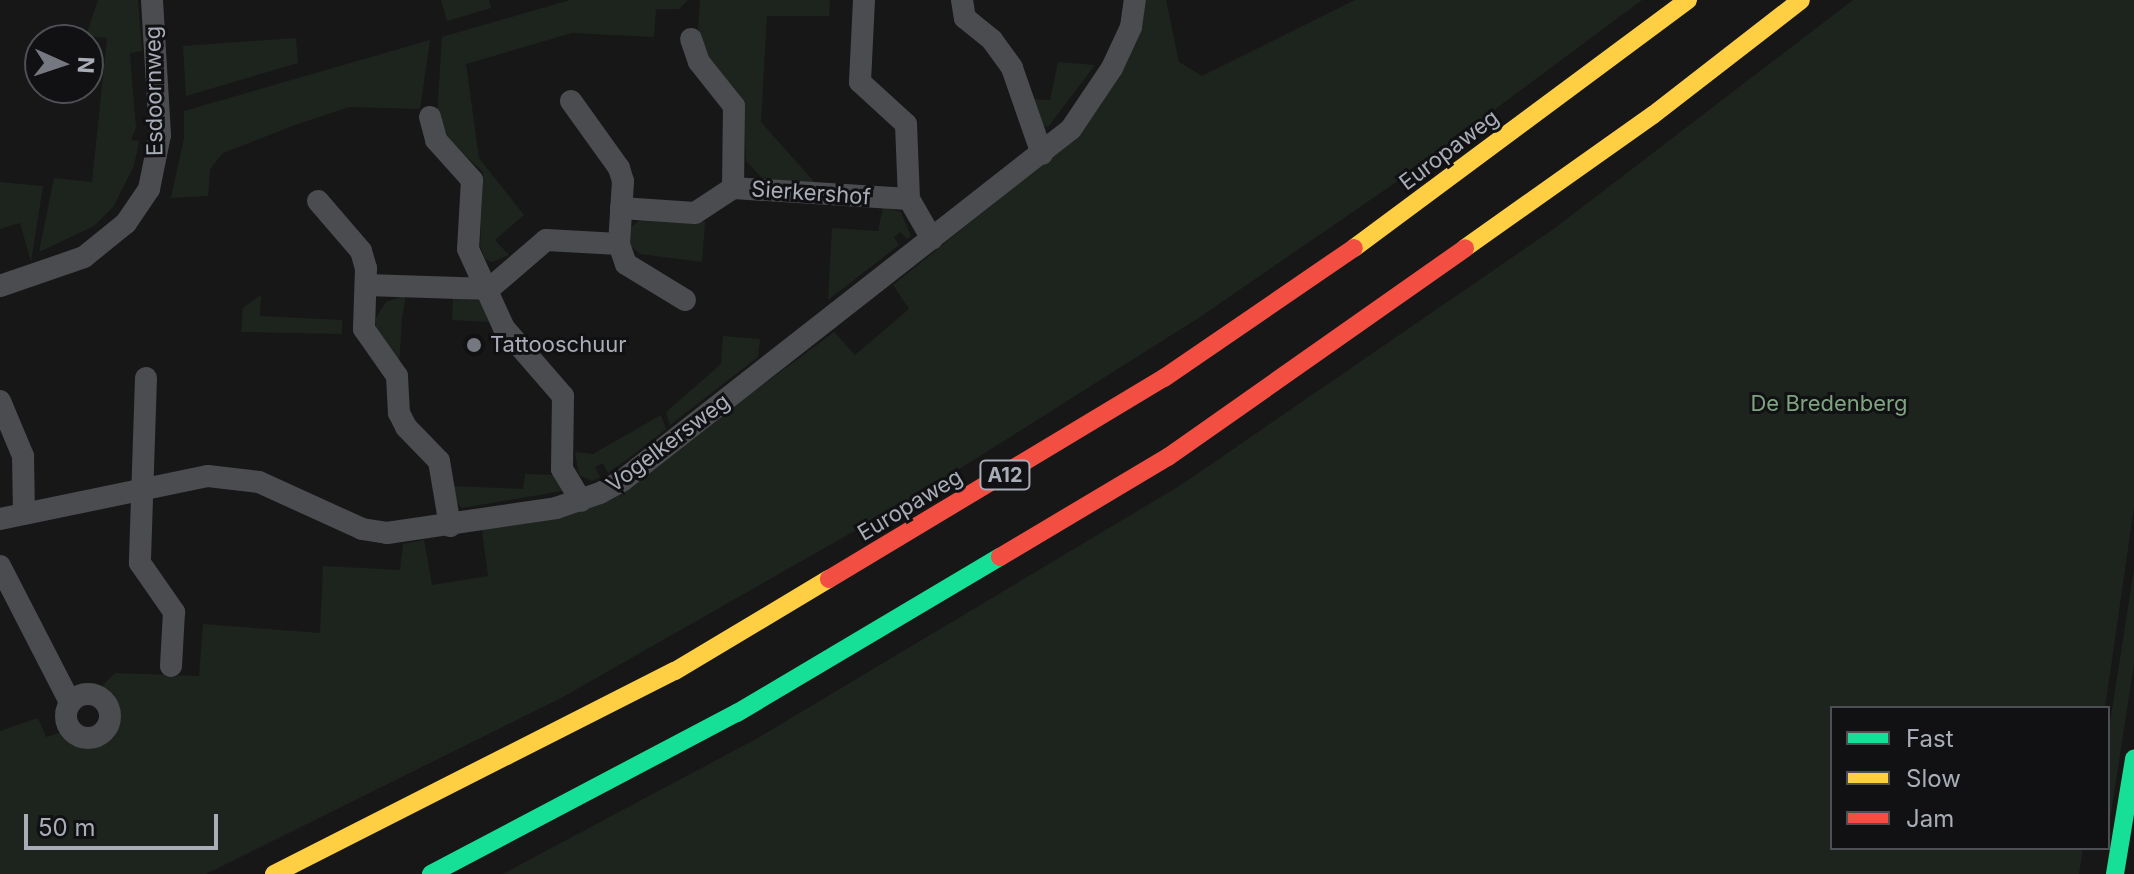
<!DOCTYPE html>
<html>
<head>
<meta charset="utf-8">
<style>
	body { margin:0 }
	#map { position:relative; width:2134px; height:874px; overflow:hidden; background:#171717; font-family:Inter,sans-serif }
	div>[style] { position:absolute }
	.green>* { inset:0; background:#1d241e }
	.street>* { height:22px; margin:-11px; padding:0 11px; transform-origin:11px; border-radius:11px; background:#4b4c50 }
	.street>.ring { margin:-11px; padding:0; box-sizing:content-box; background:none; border:22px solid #4b4c50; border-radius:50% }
	.fast>* { height:18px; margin:-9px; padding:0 9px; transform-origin:9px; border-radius:9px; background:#16e098 }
	.slow>* { height:18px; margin:-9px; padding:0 9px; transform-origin:9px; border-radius:9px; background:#ffcf43 }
	.jam>* { height:18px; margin:-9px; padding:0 9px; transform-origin:9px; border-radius:9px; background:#f24e42 }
	.dots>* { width:22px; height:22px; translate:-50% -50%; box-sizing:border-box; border:4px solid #111113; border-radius:50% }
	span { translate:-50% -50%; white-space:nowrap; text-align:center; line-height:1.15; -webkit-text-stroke:6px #111113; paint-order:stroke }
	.shield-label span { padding:2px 6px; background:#111113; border:2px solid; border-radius:6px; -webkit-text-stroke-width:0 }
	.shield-label { font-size:20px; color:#a8adb8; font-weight:700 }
	.street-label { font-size:22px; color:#a8adb8 }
	.poi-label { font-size:22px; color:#a8adb8 }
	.left { translate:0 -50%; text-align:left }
	.park-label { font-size:22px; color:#7fa381 }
	.legend { position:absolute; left:1830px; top:706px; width:280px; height:144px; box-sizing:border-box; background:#111113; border:2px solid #4d4f55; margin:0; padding:10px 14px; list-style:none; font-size:24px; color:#a8adb8 }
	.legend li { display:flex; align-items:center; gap:16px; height:40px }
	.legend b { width:40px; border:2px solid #4d4f55 }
	.north { position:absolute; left:24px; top:24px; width:80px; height:80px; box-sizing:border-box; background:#111113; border:2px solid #4d4f55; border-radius:50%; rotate:93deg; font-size:22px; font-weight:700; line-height:32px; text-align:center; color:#a8adb8 }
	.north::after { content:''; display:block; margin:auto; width:28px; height:36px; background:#757880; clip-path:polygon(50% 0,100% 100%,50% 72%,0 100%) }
	.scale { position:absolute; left:24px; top:814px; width:194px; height:36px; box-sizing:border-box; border:4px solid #a8adb8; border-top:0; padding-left:10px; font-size:24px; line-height:28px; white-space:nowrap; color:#a8adb8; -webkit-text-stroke:6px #111113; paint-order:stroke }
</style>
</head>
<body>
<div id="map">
	<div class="green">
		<i style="clip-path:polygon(98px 0,138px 0,142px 51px,130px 53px,136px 128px,131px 140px,139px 141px,134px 166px,113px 207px,94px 226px,39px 252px,54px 178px,92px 182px,107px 38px,86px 36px)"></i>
		<i style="clip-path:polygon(441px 0,489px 0,491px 8px,447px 21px)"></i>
		<i style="clip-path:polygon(570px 0,688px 0,679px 9px,656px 9px,654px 37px,572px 33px,466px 64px,479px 158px,524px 215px,495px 240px,509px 255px,492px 262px,485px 259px,480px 246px,483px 172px,445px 137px,437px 116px,442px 37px)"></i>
		<i style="clip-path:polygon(700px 0,830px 0,829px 16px,767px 16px,761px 122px,817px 185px,762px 178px,746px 161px,744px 103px,706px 56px,698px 32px)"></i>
		<i style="clip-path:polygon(1144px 0,1166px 0,1179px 62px,1202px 76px,1355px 0,1642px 0,1405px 176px,1200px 317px,923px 492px,561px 698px,206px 874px,0 874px,0 731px,38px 718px,46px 737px,63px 732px,86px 745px,107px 737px,116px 727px,119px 713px,102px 686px,115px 673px,199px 676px,203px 624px,320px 633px,323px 566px,400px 570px,403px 544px,424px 540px,432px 585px,488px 576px,482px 530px,558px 517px,725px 413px,834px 332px,855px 355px,909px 309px,893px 285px,1077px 136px)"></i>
		<i style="clip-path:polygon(1853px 0,2134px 0,2134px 507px,2105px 708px,1832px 708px,1832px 848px,2083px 848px,2079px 874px,503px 874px,756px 739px,1181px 485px,1555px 228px)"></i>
		<i style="clip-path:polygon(296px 38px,298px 63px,186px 96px,183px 46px)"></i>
		<i style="clip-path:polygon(430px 40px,420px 109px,349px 107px,295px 125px,223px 153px,210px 169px,208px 196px,171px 198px,184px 138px,184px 111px)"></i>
		<i style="clip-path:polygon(1058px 62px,1095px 65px,1048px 127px,1041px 125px,1032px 99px,1050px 100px)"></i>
		<i style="clip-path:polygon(0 182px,43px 186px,31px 262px,20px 223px,0 229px)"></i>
		<i style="clip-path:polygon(883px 207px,901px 212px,911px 236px,907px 239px,900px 232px,894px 237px,899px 245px,828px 300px,832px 228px,878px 231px)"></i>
		<i style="clip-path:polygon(643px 218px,705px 222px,702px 262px,640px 254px,629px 244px,631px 227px)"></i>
		<i style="clip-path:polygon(261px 295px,260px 316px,342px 320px,342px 334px,241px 332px,243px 308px)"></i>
		<i style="clip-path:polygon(406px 295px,402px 318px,399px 366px,376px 328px,376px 318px,386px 302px)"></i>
		<i style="clip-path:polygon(453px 298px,482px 301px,489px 308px,489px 322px,452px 320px)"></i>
		<i style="clip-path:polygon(723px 336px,760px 339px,758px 357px,670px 425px,666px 412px,721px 364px)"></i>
		<i style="clip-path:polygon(661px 415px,666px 429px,633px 455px,608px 473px,603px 463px,595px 467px,600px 477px,592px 481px,579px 475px,575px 452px,593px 454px)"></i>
		<i style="clip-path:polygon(525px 474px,553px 475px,562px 491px,462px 508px,456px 501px,452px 486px,523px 489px)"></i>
		<i style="clip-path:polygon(2134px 568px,2134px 664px,2108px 833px,2108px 736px)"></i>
	</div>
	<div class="street">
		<i style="left:864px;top:0;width:82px;rotate:92.8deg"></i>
		<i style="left:860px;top:82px;width:62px;rotate:42.4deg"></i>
		<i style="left:906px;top:124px;width:75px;rotate:87.7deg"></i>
		<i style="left:909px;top:199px;width:46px;rotate:60.1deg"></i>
		<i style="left:962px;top:0;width:18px;rotate:81deg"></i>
		<i style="left:965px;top:18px;width:35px;rotate:39deg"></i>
		<i style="left:992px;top:40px;width:34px;rotate:54deg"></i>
		<i style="left:1012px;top:68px;width:91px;rotate:70.8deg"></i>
		<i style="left:691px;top:39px;width:24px;rotate:71deg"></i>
		<i style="left:699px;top:62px;width:56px;rotate:51.5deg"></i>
		<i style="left:734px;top:106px;width:82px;rotate:90.7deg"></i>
		<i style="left:733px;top:188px;width:176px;rotate:3.6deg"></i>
		<i style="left:571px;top:101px;width:82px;rotate:54.4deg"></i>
		<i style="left:619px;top:168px;width:14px;rotate:73deg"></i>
		<i style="left:623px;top:181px;width:63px;rotate:93.6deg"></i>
		<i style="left:619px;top:244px;width:21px;rotate:71deg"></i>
		<i style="left:626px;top:264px;width:69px;rotate:31.4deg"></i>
		<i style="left:430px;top:117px;width:24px;rotate:75deg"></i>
		<i style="left:436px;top:140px;width:54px;rotate:48deg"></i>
		<i style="left:472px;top:180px;width:69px;rotate:93.3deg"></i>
		<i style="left:468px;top:249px;width:87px;rotate:65.5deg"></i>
		<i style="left:504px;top:328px;width:90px;rotate:49.1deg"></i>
		<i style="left:563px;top:396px;width:73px;rotate:90.8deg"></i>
		<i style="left:562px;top:469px;width:37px;rotate:59deg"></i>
		<i style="left:318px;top:201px;width:66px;rotate:49.3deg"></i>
		<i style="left:361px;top:251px;width:18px;rotate:74deg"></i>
		<i style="left:366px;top:268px;width:61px;rotate:91.9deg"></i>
		<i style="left:364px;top:329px;width:57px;rotate:54.9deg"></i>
		<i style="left:397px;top:376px;width:37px;rotate:87deg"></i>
		<i style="left:399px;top:413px;width:16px;rotate:63deg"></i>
		<i style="left:406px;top:427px;width:47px;rotate:45.9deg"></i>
		<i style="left:439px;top:461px;width:66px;rotate:80.4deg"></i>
		<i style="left:621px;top:208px;width:74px;rotate:3.9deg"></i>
		<i style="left:695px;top:213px;width:45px;rotate:-33.3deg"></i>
		<i style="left:366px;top:285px;width:123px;rotate:1.9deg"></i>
		<i style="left:0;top:286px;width:89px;rotate:-19deg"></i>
		<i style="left:84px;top:257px;width:54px;rotate:-39deg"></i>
		<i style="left:126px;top:223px;width:41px;rotate:-55.9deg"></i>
		<i style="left:149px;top:189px;width:55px;rotate:-78.5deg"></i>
		<i style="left:160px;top:135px;width:135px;rotate:-93.4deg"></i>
		<i style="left:489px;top:289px;width:75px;rotate:-40.7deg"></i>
		<i style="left:546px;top:240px;width:73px;rotate:3.1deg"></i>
		<i style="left:146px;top:378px;width:185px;rotate:91.9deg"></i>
		<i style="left:140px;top:563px;width:60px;rotate:55.2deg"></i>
		<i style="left:174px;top:612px;width:54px;rotate:93.2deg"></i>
		<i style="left:0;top:401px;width:60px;rotate:67.3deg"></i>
		<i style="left:23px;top:456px;width:56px;rotate:89deg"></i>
		<i style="left:0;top:519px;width:212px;rotate:-11.7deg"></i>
		<i style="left:208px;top:476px;width:51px;rotate:6.7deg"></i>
		<i style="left:259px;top:482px;width:113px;rotate:24.5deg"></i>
		<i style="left:362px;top:529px;width:25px;rotate:9deg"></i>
		<i style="left:387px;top:533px;width:171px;rotate:-8.4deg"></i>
		<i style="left:556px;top:508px;width:46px;rotate:-18.8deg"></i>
		<i style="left:600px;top:493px;width:26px;rotate:-29deg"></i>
		<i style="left:623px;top:480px;width:569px;rotate:-38.08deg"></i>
		<i style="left:1071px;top:129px;width:73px;rotate:-56.1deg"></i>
		<i style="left:1112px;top:68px;width:45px;rotate:-65.1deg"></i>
		<i style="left:1131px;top:27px;width:27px;rotate:-82deg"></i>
		<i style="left:0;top:566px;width:153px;rotate:62.8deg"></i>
		<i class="ring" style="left:66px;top:694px;width:22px;height:22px"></i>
	</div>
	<div class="fast">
		<i style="left:431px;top:874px;width:346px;rotate:-27.8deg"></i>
		<i style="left:737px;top:713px;width:306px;rotate:-30.7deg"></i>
		<i style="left:2115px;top:874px;width:117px;rotate:-80.6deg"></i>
	</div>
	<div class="slow">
		<i style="left:1354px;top:248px;width:416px;rotate:-36.6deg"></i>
		<i style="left:1465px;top:248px;width:230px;rotate:-35.3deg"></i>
		<i style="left:1653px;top:115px;width:187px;rotate:-37.8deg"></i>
		<i style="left:274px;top:874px;width:449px;rotate:-26.9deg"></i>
		<i style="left:675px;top:671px;width:179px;rotate:-30.9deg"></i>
	</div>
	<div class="jam">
		<i style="left:1000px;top:557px;width:196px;rotate:-30.8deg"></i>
		<i style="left:1168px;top:457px;width:363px;rotate:-35.1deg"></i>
		<i style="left:829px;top:579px;width:391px;rotate:-31deg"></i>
		<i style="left:1164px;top:378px;width:230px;rotate:-34.4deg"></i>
	</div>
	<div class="dots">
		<i style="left:474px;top:345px;background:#757880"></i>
	</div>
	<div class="shield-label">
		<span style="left:1005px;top:475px">A12</span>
	</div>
	<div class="street-label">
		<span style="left:154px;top:91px;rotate:-91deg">Esdoornweg</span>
		<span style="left:1449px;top:150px;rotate:-37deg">Europaweg</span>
		<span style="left:811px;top:193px;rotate:4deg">Sierkershof</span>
		<span style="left:668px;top:443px;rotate:-37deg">Vogelkersweg</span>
		<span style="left:910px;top:505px;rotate:-31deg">Europaweg</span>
	</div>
	<div class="poi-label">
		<span class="left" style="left:490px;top:345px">Tattooschuur</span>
	</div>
	<div class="park-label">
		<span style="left:1829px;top:404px">De Bredenberg</span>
	</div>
	<ul class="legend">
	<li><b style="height:10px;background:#16e098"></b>Fast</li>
	<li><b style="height:10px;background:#ffcf43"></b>Slow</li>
	<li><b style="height:10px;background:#f24e42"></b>Jam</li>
	</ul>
	<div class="north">N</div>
	<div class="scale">50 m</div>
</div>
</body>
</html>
